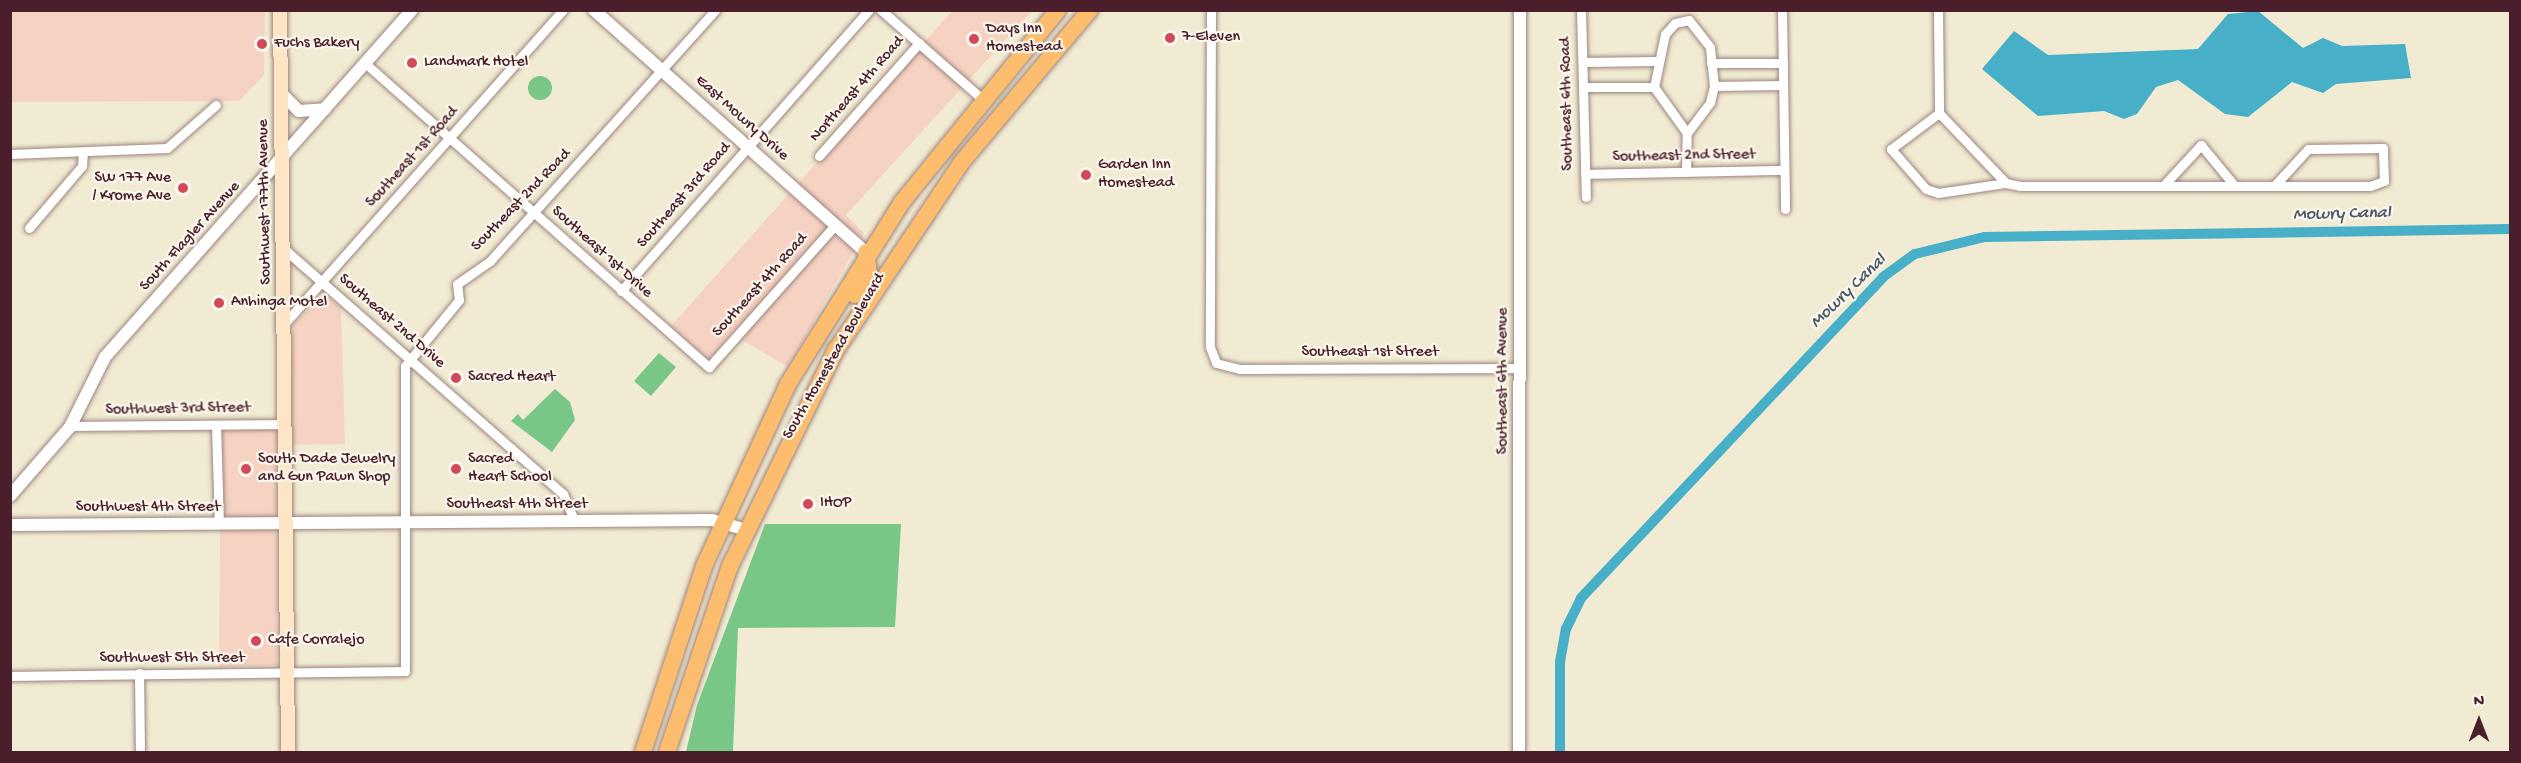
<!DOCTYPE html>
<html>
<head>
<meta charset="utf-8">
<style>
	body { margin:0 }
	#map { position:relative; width:2521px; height:763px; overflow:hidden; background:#f1ebd3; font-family:"Gochi Hand",sans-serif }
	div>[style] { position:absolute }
	.built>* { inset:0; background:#f6d2c3 }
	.green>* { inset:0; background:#79c787 }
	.round { border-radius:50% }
	.water>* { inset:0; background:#47afc7 }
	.canal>* { height:10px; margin:-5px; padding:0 5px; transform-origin:5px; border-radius:5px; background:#47afc7 }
	.roads { filter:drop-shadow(0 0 2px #9e857f) drop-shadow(0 0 2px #9e857f) }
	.minor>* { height:9px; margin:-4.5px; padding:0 4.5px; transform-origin:4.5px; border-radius:4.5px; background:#fff }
	.tertiary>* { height:12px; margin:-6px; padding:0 6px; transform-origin:6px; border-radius:6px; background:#fff }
	.secondary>* { height:14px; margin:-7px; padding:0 7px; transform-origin:7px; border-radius:7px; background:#fee5c5 }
	.trunk>* { height:16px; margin:-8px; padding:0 8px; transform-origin:8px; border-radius:8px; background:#fcbd6e }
	.dots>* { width:16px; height:16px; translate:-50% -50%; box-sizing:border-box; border:3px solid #fbf7ec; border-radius:50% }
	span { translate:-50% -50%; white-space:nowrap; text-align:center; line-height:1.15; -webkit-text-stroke:4.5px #fbf7ec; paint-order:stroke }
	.poi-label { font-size:16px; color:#4a1f2b }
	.left { translate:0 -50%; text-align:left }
	.right { translate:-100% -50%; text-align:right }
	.street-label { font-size:16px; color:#4a1f2b }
	.water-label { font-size:18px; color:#495969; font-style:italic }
	.frame { position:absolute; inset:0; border:12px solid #4a1f2b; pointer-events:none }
	.north { position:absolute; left:2449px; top:691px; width:60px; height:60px; -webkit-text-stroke:4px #fbf7ec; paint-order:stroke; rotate:0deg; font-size:16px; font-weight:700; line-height:24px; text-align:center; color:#4a1f2b }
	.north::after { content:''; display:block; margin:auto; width:21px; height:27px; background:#4a1f2b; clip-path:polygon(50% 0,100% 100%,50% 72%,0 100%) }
</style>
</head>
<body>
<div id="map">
	<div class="built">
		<i style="clip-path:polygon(10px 11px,265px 11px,264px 75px,239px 101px,11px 102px)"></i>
		<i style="clip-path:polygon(952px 11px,1032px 11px,846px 215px,864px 233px,788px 367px,732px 334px,709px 360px,671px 326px)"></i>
		<i style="clip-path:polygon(324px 294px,341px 308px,345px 444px,276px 445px,277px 665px,219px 667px,221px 420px,289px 420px,293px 325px)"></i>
	</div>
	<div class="green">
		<i class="round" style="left:528px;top:76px;width:24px;height:24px"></i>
		<i style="clip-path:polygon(659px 353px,676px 367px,651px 396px,634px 381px)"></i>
		<i style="clip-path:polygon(555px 389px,570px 402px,575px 420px,552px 452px,511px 421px,518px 414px,523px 420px)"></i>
		<i style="clip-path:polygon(765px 524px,901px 524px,895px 627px,738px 628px,733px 752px,686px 752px,697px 705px)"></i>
	</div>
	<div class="water">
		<i style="clip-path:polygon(2258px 11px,2303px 48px,2323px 38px,2342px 46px,2405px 44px,2411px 78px,2336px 84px,2323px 93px,2292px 82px,2248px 117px,2225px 114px,2178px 80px,2156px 87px,2137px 114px,2124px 119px,2104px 111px,2038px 116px,1982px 69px,2014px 31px,2048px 55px,2198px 49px,2228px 14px)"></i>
	</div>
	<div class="canal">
		<i style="left:1560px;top:752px;width:90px;rotate:-90deg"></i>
		<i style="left:1560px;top:662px;width:34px;rotate:-80deg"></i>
		<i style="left:1566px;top:629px;width:34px;rotate:-64deg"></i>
		<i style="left:1581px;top:598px;width:441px;rotate:-46.7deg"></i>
		<i style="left:1883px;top:277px;width:39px;rotate:-36deg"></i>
		<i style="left:1915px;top:254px;width:72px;rotate:-13.7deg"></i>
		<i style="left:1985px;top:237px;width:525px;rotate:-0.87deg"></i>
	</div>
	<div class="roads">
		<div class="minor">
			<i style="left:881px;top:10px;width:133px;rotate:41.3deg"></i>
			<i style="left:1211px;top:10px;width:337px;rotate:90.2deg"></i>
			<i style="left:1210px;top:347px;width:17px;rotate:69deg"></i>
			<i style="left:1216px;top:363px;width:25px;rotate:14deg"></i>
			<i style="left:1240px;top:369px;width:280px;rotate:-0.2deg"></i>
			<i style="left:1581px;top:10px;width:187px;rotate:88.5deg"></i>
			<i style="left:1782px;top:10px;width:199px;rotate:89.1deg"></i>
			<i style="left:1938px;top:10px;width:103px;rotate:89.4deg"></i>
			<i style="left:1939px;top:113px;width:97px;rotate:46.3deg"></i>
			<i style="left:2006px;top:183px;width:14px;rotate:12deg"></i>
			<i style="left:2020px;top:186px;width:350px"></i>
			<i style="left:2370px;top:186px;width:15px;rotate:-20deg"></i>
			<i style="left:2384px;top:181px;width:33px;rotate:-92deg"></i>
			<i style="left:2383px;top:148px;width:75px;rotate:179.2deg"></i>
			<i style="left:2308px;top:149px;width:49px;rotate:132.5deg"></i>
			<i style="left:1583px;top:62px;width:75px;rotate:-0.8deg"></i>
			<i style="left:1711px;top:63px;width:72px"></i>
			<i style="left:366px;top:64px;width:458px;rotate:41.5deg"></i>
			<i style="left:709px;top:367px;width:190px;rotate:-48.4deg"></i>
			<i style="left:1714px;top:86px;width:69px;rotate:-0.8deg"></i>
			<i style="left:1583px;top:87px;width:71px"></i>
			<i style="left:1939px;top:113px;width:60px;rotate:143.1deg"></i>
			<i style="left:1891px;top:149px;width:53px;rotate:48.8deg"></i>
			<i style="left:1926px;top:189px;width:13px;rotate:18deg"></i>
			<i style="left:1938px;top:193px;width:69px;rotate:-8.4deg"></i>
			<i style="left:10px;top:154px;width:157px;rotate:-2.2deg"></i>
			<i style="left:167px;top:148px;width:65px;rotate:-41.3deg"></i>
			<i style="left:819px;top:156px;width:151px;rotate:-48.5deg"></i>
			<i style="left:1686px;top:172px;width:39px;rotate:-89deg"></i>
			<i style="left:1687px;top:133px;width:39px;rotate:-53deg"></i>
			<i style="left:1710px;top:102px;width:16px;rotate:-76deg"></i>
			<i style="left:1714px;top:86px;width:39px;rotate:-96deg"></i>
			<i style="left:1710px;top:47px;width:34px;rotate:-128deg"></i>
			<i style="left:1689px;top:20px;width:14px;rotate:168deg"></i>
			<i style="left:1675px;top:23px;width:15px;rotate:132deg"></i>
			<i style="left:1665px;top:34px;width:54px;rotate:101.7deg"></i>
			<i style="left:1654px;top:87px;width:57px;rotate:54.3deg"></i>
			<i style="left:1585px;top:174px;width:199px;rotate:-1.2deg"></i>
			<i style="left:2163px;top:186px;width:56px;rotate:-47.2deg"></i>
			<i style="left:2201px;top:145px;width:52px;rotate:50.5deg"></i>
			<i style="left:29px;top:228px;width:82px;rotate:-49.5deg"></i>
			<i style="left:82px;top:166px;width:13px;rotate:-86deg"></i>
			<i style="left:283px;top:248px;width:373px;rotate:41.3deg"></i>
			<i style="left:563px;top:494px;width:30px;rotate:67deg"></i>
			<i style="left:621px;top:291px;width:375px;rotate:-48.6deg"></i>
			<i style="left:284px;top:324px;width:420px;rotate:-48.4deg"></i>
			<i style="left:216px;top:425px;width:99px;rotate:88.3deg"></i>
			<i style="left:71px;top:426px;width:214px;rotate:-0.5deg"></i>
			<i style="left:139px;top:673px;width:79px;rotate:89.3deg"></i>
			<i style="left:10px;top:676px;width:395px;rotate:-0.7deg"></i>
			<i style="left:405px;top:671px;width:305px;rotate:-90deg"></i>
			<i style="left:405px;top:366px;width:85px;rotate:-50.7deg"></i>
			<i style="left:459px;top:300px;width:16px;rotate:-97deg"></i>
			<i style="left:457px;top:284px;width:40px;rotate:-34.9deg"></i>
			<i style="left:490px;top:261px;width:337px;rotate:-48.1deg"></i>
		</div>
		<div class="tertiary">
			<i style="left:594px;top:10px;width:364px;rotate:41.7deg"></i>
			<i style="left:281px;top:93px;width:25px;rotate:45deg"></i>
			<i style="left:299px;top:111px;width:26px;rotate:-4deg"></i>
			<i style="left:10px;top:496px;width:91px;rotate:-49deg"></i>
			<i style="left:70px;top:427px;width:78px;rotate:-63.4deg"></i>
			<i style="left:105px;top:357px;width:463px;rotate:-48.5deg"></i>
			<i style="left:10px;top:525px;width:702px;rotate:-0.41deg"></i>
			<i style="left:712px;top:520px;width:35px;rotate:16deg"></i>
			<i style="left:1519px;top:752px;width:742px;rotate:-89.92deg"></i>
		</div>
		<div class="secondary">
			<i style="left:280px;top:10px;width:742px;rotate:89.38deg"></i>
		</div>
		<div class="trunk">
			<i style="left:855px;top:295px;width:26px;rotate:-58deg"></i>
			<i style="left:869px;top:273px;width:21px;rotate:-98deg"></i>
			<i style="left:643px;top:752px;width:196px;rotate:-71.8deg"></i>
			<i style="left:704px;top:566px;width:200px;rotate:-65.2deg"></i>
			<i style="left:788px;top:384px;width:215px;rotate:-57.9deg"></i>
			<i style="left:902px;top:202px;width:247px;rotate:-50.9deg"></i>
			<i style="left:667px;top:752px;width:196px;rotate:-71.3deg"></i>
			<i style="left:730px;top:566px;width:241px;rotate:-63.9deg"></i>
			<i style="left:836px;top:350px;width:225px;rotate:-56.2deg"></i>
			<i style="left:961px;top:163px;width:200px;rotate:-49.9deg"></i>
		</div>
	</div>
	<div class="dots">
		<i style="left:1170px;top:38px;background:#d1495b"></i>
		<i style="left:974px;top:39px;background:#d1495b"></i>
		<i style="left:262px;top:44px;background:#d1495b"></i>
		<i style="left:412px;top:63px;background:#d1495b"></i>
		<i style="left:1086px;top:175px;background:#d1495b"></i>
		<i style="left:183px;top:188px;background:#d1495b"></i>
		<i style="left:219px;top:303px;background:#d1495b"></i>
		<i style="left:456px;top:378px;background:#d1495b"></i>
		<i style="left:246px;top:469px;background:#d1495b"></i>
		<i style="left:456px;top:469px;background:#d1495b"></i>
		<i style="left:808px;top:504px;background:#d1495b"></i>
		<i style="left:256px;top:641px;background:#d1495b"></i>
	</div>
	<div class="poi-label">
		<span class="left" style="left:986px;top:39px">Days Inn<br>Homestead</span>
		<span class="left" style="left:1182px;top:38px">7-Eleven</span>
		<span class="left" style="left:274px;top:44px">Fuchs Bakery</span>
		<span class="left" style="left:424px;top:63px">Landmark Hotel</span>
		<span class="left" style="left:1098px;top:175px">Garden Inn<br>Homestead</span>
		<span class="right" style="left:171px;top:188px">SW 177 Ave<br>/ Krome Ave</span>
		<span class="left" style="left:231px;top:303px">Anhinga Motel</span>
		<span class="left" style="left:468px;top:378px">Sacred Heart</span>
		<span class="left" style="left:258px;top:469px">South Dade Jewelry<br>and Gun Pawn Shop</span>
		<span class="left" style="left:468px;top:469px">Sacred<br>Heart School</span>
		<span class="left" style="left:820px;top:504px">IHOP</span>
		<span class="left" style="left:268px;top:641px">Cafe Corralejo</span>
	</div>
	<div class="street-label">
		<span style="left:858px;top:90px;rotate:-49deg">Northeast 4th Road</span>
		<span style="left:1568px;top:104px;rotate:-91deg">Southeast 6th Road</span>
		<span style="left:741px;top:119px;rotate:42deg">East Mowry Drive</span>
		<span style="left:1684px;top:157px;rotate:-1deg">Southeast 2nd Street</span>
		<span style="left:413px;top:158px;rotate:-48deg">Southeast 1st Road</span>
		<span style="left:685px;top:196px;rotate:-49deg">Southeast 3rd Road</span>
		<span style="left:522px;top:201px;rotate:-46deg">Southeast 2nd Road</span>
		<span style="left:266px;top:202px;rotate:-91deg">Southwest 177th Avenue</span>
		<span style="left:191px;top:237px;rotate:-48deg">South Flagler Avenue</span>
		<span style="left:601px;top:253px;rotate:42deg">Southeast 1st Drive</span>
		<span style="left:761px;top:286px;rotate:-48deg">Southeast 4th Road</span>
		<span style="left:391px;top:322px;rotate:41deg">Southeast 2nd Drive</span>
		<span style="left:1370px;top:353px">Southeast 1st Street</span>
		<span style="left:835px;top:357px;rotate:-60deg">South Homestead Boulevard</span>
		<span style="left:1504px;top:381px;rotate:-90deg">Southeast 6th Avenue</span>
		<span style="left:178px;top:410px;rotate:-1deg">Southwest 3rd Street</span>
		<span style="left:517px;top:505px">Southeast 4th Street</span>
		<span style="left:148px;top:508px">Southwest 4th Street</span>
		<span style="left:172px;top:659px">Southwest 5th Street</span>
	</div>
	<div class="water-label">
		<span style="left:2342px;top:215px;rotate:-1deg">Mowry Canal</span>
		<span style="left:1849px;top:292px;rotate:-44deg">Mowry Canal</span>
	</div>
	<div class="frame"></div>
	<div class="north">N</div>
</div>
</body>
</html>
